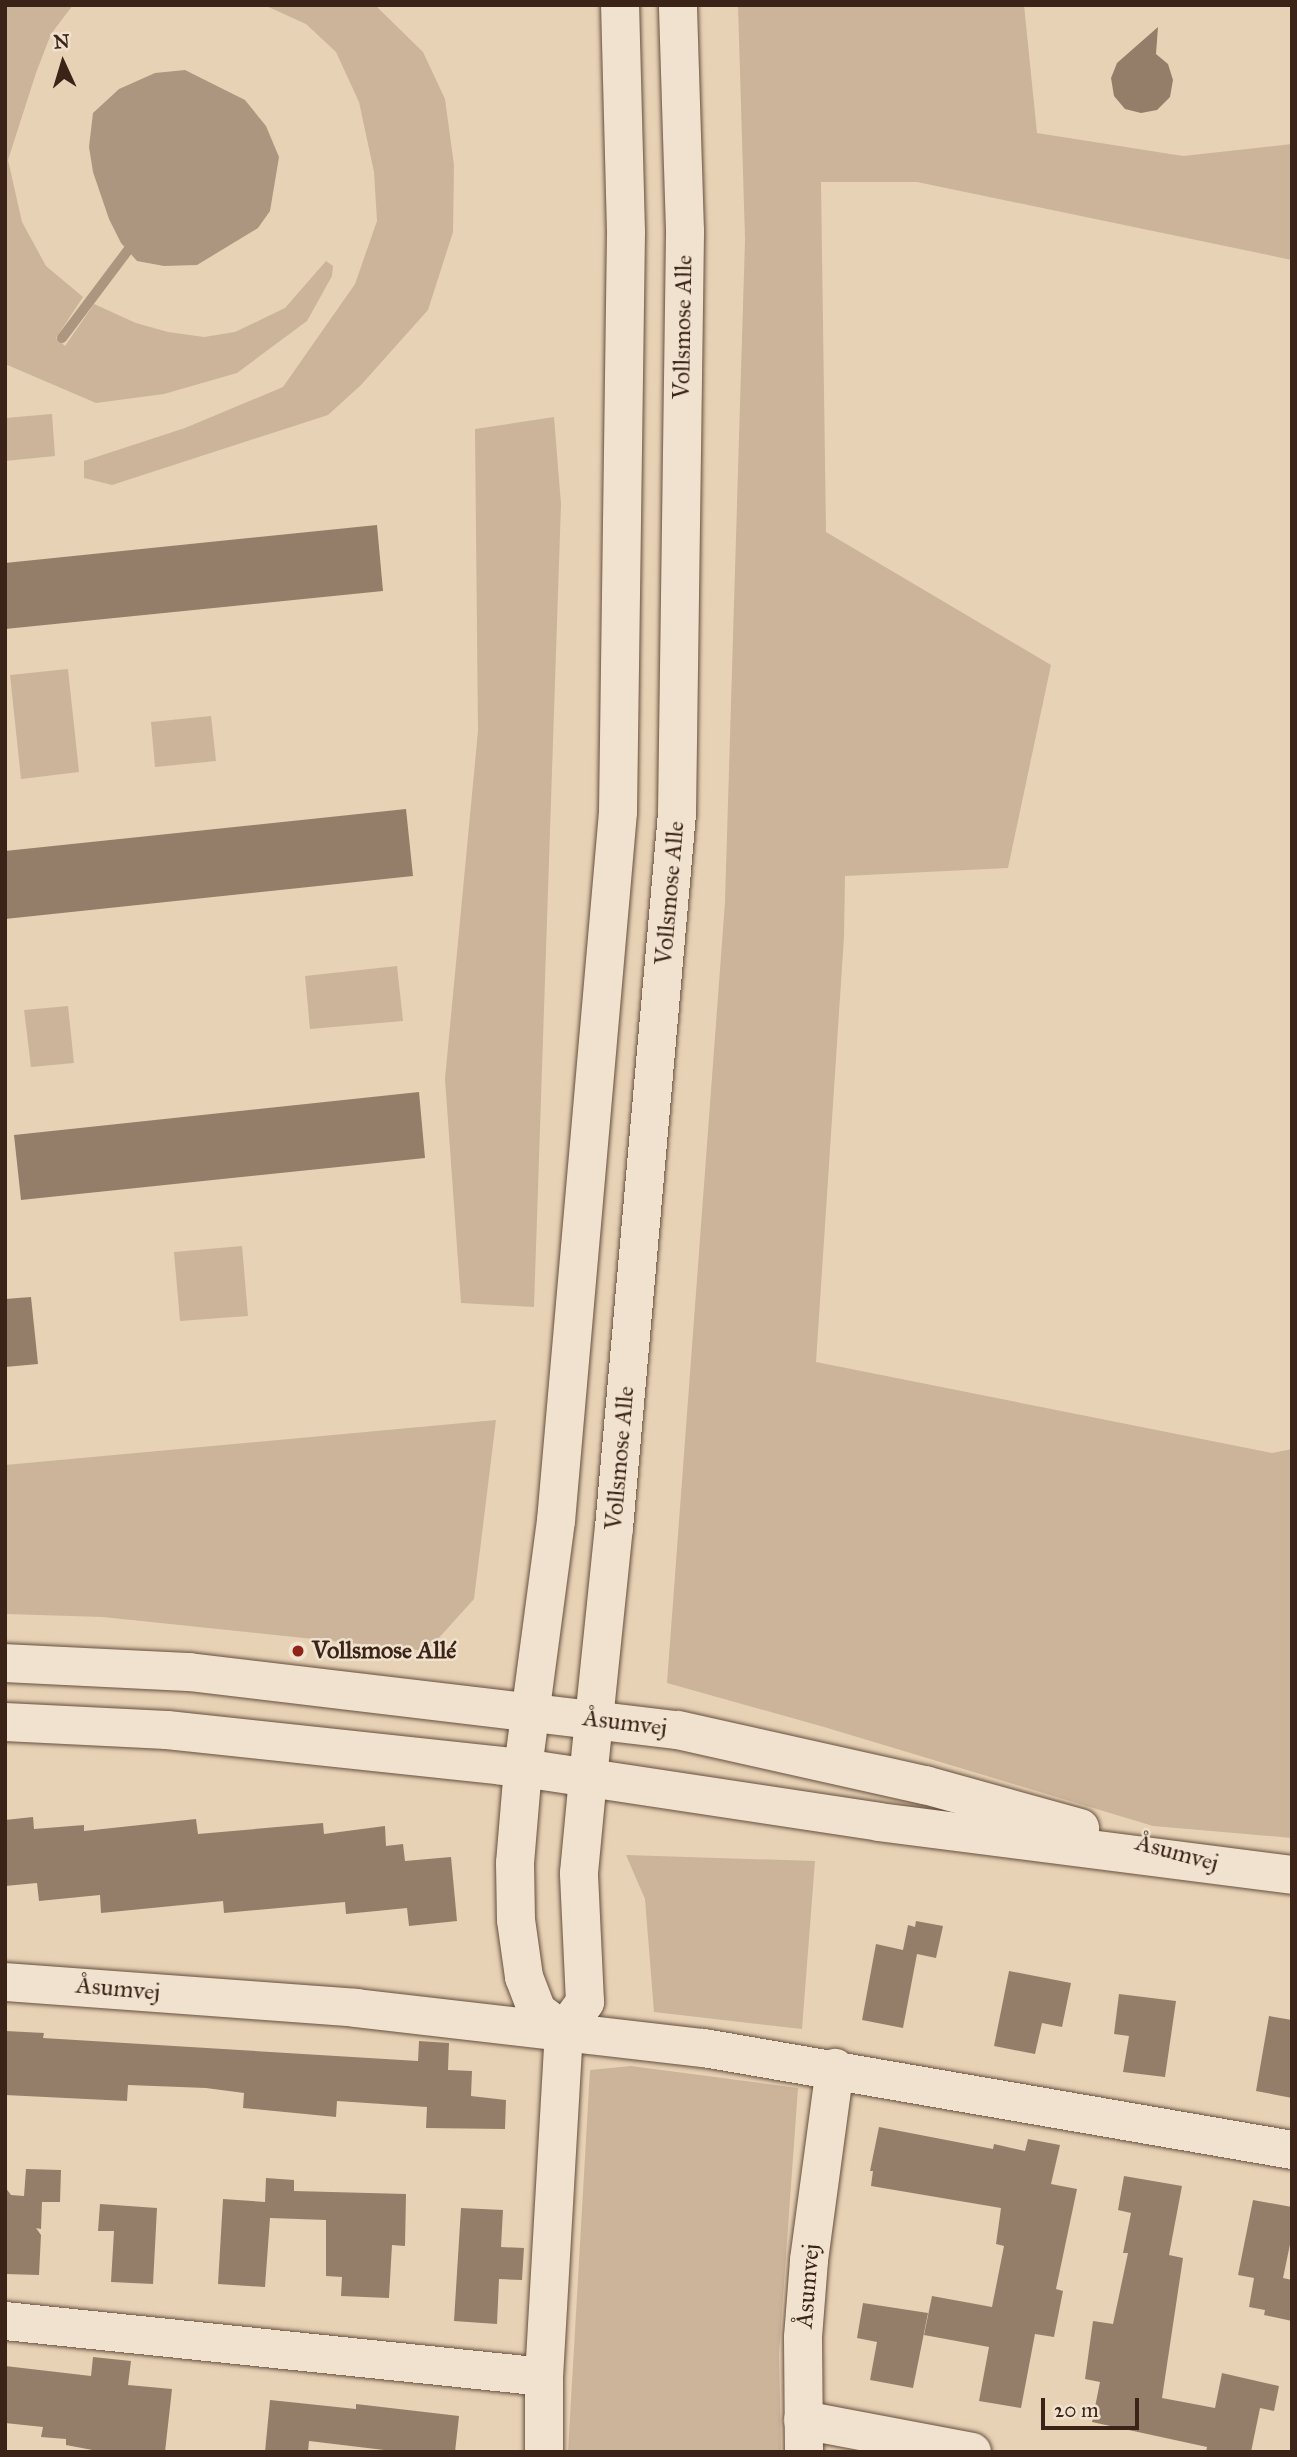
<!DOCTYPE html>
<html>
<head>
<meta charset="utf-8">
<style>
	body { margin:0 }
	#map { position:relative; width:1297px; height:2457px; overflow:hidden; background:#e8d2b5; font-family:"IM FELL Great Primer",serif }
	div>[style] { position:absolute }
	.green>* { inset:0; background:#cbb49a }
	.water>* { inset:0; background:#ad967f }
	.stream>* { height:10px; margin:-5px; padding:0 5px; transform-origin:5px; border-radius:5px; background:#ad967f }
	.building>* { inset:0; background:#957e69 }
	.roads { filter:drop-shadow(0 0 2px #664f3e) drop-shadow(0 0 2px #664f3e) }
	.minor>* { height:38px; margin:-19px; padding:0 19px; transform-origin:19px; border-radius:19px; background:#f0e2cf }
	.tertiary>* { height:38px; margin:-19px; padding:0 19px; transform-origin:19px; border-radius:19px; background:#f0e2cf }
	.dots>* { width:19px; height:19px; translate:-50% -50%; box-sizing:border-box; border:4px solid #f0e2cf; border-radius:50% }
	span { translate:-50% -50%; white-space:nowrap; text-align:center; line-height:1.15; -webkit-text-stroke:5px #f0e2cf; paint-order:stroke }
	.street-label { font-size:24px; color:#3b2317 }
	.poi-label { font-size:24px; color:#3b2317; font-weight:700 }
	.left { translate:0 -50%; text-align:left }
	.frame { position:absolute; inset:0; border:7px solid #3b2317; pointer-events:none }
	.north { position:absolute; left:28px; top:28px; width:70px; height:70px; -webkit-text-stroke:5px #f0e2cf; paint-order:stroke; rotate:356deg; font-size:19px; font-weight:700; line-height:28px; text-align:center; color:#3b2317 }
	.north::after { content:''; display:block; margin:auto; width:24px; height:32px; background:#3b2317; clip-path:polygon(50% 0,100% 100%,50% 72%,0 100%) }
	.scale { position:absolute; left:1041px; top:2398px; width:98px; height:32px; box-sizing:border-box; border:4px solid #3b2317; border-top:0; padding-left:9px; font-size:21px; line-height:24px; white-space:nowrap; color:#3b2317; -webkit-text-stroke:5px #f0e2cf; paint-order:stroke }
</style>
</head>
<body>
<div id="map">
	<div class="green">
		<i style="clip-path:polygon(5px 5px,73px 5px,51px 34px,36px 73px,8px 160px,22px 222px,46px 266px,83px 297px,56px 338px,65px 346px,94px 304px,136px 323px,168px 332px,204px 337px,235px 332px,285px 308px,326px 261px,333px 266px,332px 276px,307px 321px,237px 373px,164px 394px,96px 403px,5px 364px)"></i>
		<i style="clip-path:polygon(264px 5px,375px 5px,423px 52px,445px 99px,454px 165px,453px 232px,428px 310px,361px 385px,328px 415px,112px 485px,84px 478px,84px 461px,185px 428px,283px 387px,355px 284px,377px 221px,374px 172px,359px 102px,336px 52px,306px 24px)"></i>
		<i style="clip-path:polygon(738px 5px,1024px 5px,1037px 133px,1183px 156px,1292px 144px,1292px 260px,917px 182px,821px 182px,826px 532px,1051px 665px,1008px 868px,845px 876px,844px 937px,816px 1362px,1272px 1453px,1292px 1449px,1292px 1838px,1153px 1826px,824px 1727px,667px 1683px,725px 902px,745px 239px)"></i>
		<i style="clip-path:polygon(52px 414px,55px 456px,5px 461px,5px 418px)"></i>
		<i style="clip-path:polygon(554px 417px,561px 504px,534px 1307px,461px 1303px,445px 1079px,478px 731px,475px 429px)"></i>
		<i style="clip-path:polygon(68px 669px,79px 772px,21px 779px,10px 675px)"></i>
		<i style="clip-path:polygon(211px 716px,216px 761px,155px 767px,151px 722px)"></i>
		<i style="clip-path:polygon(397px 966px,403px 1021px,310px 1029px,305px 976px)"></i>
		<i style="clip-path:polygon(68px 1006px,74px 1063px,31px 1067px,24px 1010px)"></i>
		<i style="clip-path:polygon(242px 1246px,248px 1316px,180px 1321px,174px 1252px)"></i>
		<i style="clip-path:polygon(496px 1420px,474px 1599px,427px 1651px,103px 1617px,5px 1614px,5px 1465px)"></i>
		<i style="clip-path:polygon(626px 1855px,815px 1861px,802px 2029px,654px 2012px,645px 1899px)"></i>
		<i style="clip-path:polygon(631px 2066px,798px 2088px,779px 2353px,781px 2452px,568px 2452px,590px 2070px)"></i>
	</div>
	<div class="water">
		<i style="clip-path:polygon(185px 70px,245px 100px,266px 126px,279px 157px,270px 211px,258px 228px,197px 265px,164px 266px,137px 261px,121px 243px,109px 219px,93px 172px,89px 147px,93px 113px,119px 89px,155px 73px)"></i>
	</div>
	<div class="stream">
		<i style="left:62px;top:338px;width:110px;rotate:-53.1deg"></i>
	</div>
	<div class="building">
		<i style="clip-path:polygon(1158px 27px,1156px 54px,1168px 64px,1173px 80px,1170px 97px,1157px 110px,1141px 113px,1125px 109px,1114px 96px,1111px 78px,1117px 63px)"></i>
		<i style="clip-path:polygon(377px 525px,383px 591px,5px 629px,5px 563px)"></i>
		<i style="clip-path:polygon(406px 809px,413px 876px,5px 919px,5px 851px)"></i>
		<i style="clip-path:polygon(419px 1092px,425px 1158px,21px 1200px,14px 1135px)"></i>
		<i style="clip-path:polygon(31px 1297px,38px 1364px,5px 1367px,5px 1299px)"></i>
		<i style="clip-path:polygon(33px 1817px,34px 1829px,84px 1825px,84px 1831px,196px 1819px,198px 1834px,323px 1823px,324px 1834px,385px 1826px,386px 1846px,403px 1844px,405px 1861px,451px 1857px,457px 1921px,409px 1926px,407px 1908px,346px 1914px,345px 1902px,224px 1913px,223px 1901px,101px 1913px,100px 1895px,39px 1901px,37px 1883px,5px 1886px,5px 1820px)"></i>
		<i style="clip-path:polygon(916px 1921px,943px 1926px,936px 1958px,917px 1954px,903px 2028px,862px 2020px,876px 1944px,903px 1950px,908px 1925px,915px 1927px)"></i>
		<i style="clip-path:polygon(1009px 1971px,1071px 1983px,1062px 2027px,1042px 2023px,1035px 2054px,994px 2046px)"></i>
		<i style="clip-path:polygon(1119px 1994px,1176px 2001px,1165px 2077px,1123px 2072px,1129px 2036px,1114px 2034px)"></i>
		<i style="clip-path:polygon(1269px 2016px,1292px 2020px,1292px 2098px,1256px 2091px)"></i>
		<i style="clip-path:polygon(6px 2031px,44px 2033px,43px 2038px,418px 2061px,419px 2041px,449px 2043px,448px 2070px,472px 2071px,471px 2096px,506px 2100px,505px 2129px,426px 2128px,427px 2107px,337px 2101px,336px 2117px,243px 2108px,244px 2093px,206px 2088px,128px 2085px,127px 2101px,5px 2095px)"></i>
		<i style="clip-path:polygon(879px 2127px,993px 2149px,994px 2144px,1025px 2151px,1028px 2139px,1060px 2145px,1051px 2184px,1077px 2189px,1056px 2289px,1063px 2291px,1054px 2337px,1035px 2334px,1021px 2408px,979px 2401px,989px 2347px,924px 2335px,932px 2296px,992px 2307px,1004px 2246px,996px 2244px,1001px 2208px,871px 2186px,873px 2171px,870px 2171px)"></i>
		<i style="clip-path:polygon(26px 2169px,61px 2170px,60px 2202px,42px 2202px,41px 2229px,36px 2228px,41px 2235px,39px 2275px,5px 2274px,5px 2187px,11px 2195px,24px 2196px)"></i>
		<i style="clip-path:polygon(1124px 2176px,1182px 2186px,1169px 2255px,1183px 2258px,1162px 2398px,1215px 2408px,1222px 2373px,1279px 2386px,1274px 2411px,1260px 2408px,1251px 2452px,1206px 2452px,1207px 2447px,1092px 2422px,1100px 2382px,1085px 2379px,1093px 2321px,1113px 2324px,1128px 2253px,1123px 2253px,1131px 2213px,1118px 2210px)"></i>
		<i style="clip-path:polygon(266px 2178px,294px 2180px,294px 2191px,406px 2194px,405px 2246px,392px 2245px,389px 2298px,341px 2296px,342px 2277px,326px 2276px,326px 2220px,270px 2218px,265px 2287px,218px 2284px,223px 2199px,265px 2202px)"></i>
		<i style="clip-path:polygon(1253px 2200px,1292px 2207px,1292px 2235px,1283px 2278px,1292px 2280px,1292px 2321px,1264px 2315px,1265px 2310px,1249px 2307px,1254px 2278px,1238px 2275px)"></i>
		<i style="clip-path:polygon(100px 2204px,157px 2208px,153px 2284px,111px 2282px,114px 2231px,98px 2231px)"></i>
		<i style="clip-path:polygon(461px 2208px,503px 2210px,501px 2247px,524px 2248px,522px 2280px,499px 2279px,497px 2324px,454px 2321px)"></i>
		<i style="clip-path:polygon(863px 2303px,928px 2313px,913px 2388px,870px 2380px,877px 2342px,857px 2338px)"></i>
		<i style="clip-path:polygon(93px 2357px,131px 2361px,128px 2385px,172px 2389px,165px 2452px,103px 2452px,66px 2445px,66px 2439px,41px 2437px,43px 2427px,5px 2423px,5px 2366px,91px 2376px)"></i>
		<i style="clip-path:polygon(270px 2400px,356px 2409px,356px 2404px,459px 2416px,455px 2452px,401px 2452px,309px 2441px,308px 2452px,265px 2452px)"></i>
	</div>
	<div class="roads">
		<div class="minor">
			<i style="left:523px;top:1768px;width:95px;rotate:94.8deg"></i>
			<i style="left:515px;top:1863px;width:57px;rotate:89deg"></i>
			<i style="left:516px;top:1920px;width:58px;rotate:82deg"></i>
			<i style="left:524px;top:1977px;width:36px;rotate:69deg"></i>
			<i style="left:537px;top:2011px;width:34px;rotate:37deg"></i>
			<i style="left:5px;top:1982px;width:352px;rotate:4.2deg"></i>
			<i style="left:356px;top:2008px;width:350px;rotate:6.6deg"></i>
			<i style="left:704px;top:2048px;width:597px;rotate:9.84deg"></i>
			<i style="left:5px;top:2321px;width:542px;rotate:5.93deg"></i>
			<i style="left:803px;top:2420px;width:172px;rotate:10.7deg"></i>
			<i style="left:544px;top:2452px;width:75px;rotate:-90deg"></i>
			<i style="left:544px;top:2377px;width:347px;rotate:-86.7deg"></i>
			<i style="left:564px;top:2031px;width:36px;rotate:-54deg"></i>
			<i style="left:585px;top:2002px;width:129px;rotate:-92.7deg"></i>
			<i style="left:579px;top:1873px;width:95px;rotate:-84.6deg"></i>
			<i style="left:804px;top:2452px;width:115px;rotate:-90.5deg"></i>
			<i style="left:803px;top:2337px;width:77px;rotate:-85.5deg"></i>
			<i style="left:809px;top:2260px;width:194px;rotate:-82.3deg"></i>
		</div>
		<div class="tertiary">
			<i style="left:5px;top:1663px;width:184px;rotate:2.8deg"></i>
			<i style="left:189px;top:1672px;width:492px;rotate:6.8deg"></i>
			<i style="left:678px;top:1730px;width:253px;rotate:12.6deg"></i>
			<i style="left:925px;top:1785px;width:161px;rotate:15.5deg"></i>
			<i style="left:5px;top:1722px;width:162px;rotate:2.8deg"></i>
			<i style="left:167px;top:1730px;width:358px;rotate:6.1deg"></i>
			<i style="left:523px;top:1768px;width:360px;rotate:8.6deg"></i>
			<i style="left:879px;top:1822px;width:416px;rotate:7.3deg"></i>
			<i style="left:523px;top:1768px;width:249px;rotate:-82.4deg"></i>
			<i style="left:556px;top:1521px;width:712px;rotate:-85deg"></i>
			<i style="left:618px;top:812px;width:580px;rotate:-89.21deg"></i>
			<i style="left:626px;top:232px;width:227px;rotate:-91.5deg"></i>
			<i style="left:588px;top:1778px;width:251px;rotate:-84.1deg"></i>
			<i style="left:614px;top:1528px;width:717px;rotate:-84.96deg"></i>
			<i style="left:677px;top:814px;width:583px;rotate:-89.21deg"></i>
			<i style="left:685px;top:231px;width:226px;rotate:-91.8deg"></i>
		</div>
	</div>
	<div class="dots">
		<i style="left:298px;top:1651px;background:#8f2418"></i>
	</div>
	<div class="street-label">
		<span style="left:683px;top:327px;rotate:-89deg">Vollsmose Alle</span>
		<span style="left:670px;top:893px;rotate:-85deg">Vollsmose Alle</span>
		<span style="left:620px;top:1458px;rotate:-85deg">Vollsmose Alle</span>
		<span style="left:625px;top:1723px;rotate:7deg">Åsumvej</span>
		<span style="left:1177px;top:1853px;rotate:15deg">Åsumvej</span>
		<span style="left:118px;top:1989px;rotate:5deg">Åsumvej</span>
		<span style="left:808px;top:2286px;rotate:-85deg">Åsumvej</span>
	</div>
	<div class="poi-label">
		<span class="left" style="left:312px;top:1651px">Vollsmose Allé</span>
	</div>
	<div class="frame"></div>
	<div class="north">N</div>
	<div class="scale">20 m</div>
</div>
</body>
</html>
